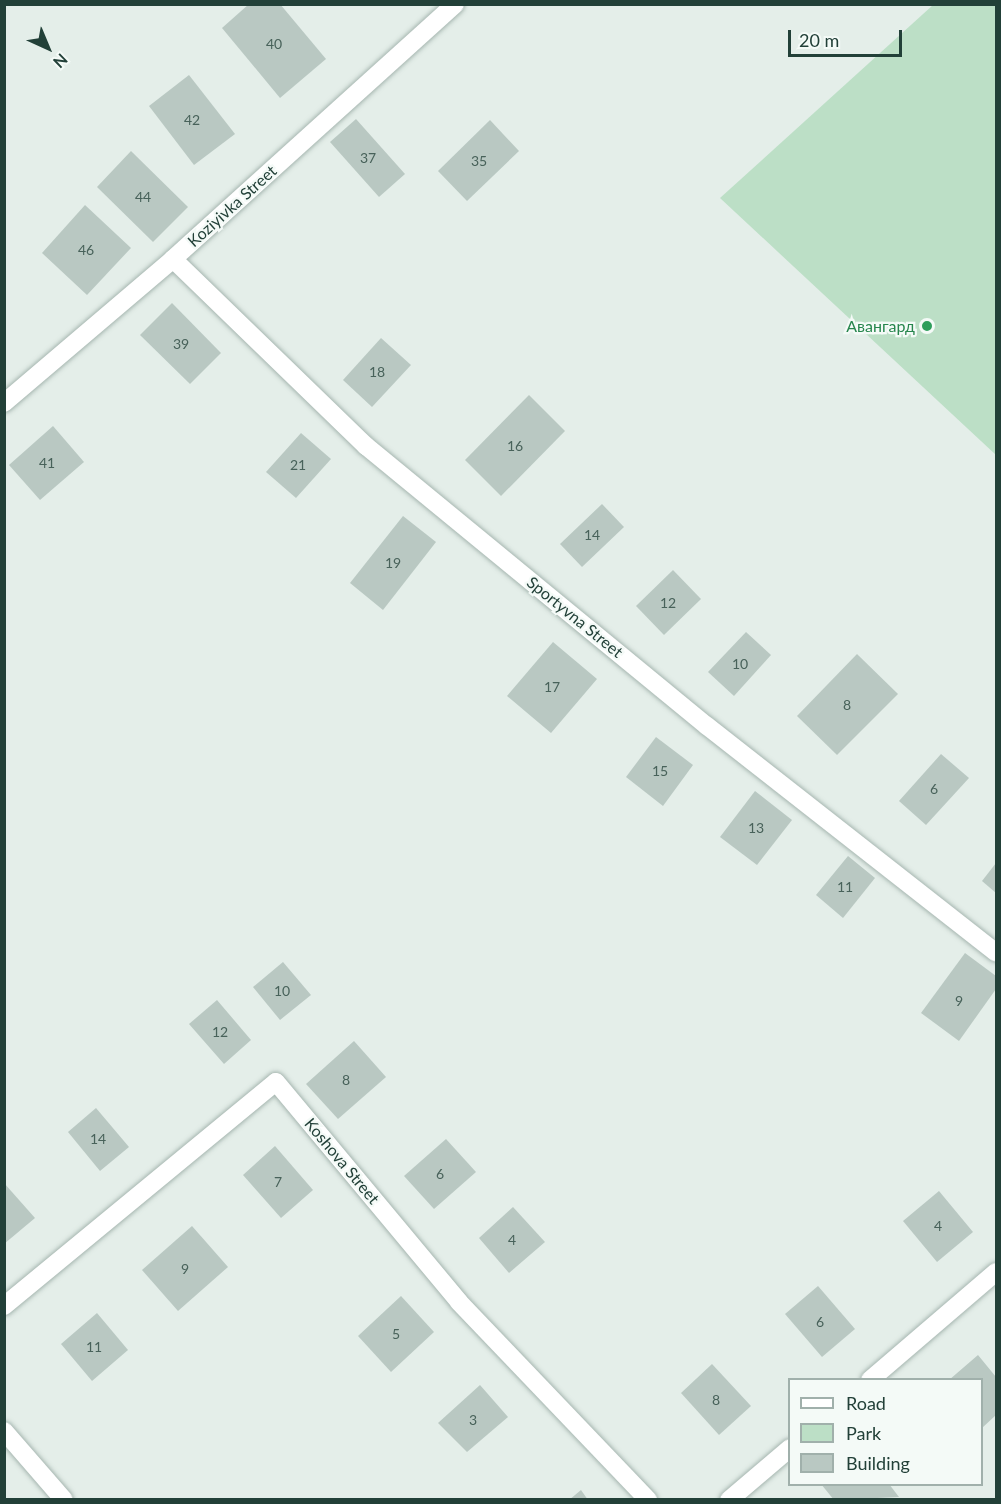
<!DOCTYPE html>
<html>
<head>
<meta charset="utf-8">
<style>
	body { margin:0 }
	#map { position:relative; width:1001px; height:1504px; overflow:hidden; background:#e4eee9; font-family:Lato,sans-serif }
	div>[style] { position:absolute }
	.green>* { inset:0; background:#bcdfc6 }
	.building>* { inset:0; background:#b9c8c2 }
	.roads { filter:drop-shadow(0 0 2px #a6b6b0) drop-shadow(0 0 2px #a6b6b0) }
	.minor>* { height:18px; margin:-9px; padding:0 9px; transform-origin:9px; border-radius:9px; background:#fff }
	.dots>* { width:16px; height:16px; translate:-50% -50%; box-sizing:border-box; border:3px solid #f4faf7; border-radius:50% }
	span { translate:-50% -50%; white-space:nowrap; text-align:center; line-height:1.15; -webkit-text-stroke:4.5px #f4faf7; paint-order:stroke }
	.number-label { font-size:14px; color:#48625a }
	.number-label span { -webkit-text-stroke-width:0 }
	.street-label { font-size:16px; color:#224038 }
	.leisure-label { font-size:16px; color:#27864d }
	.right { translate:-100% -50%; text-align:right }
	.frame { position:absolute; inset:0; border:6px solid #224038; pointer-events:none }
	.legend { position:absolute; left:788px; top:1378px; width:195px; height:108px; box-sizing:border-box; background:#f4faf7; border:2px solid #a0b0ab; margin:0; padding:8px 10px; list-style:none; font-size:18px; color:#224038 }
	.legend li { display:flex; align-items:center; gap:12px; height:30px }
	.legend b { width:30px; border:2px solid #a0b0ab }
	.north { position:absolute; left:18px; top:18px; width:60px; height:60px; -webkit-text-stroke:4px #f4faf7; paint-order:stroke; rotate:136deg; font-size:16px; font-weight:700; line-height:24px; text-align:center; color:#224038 }
	.north::after { content:''; display:block; margin:auto; width:21px; height:27px; background:#224038; clip-path:polygon(50% 0,100% 100%,50% 72%,0 100%) }
	.scale { position:absolute; left:788px; top:30px; width:114px; height:27px; box-sizing:border-box; border:3px solid #224038; border-top:0; padding-left:8px; font-size:18px; line-height:21px; white-space:nowrap; color:#224038; -webkit-text-stroke:4px #f4faf7; paint-order:stroke }
</style>
</head>
<body>
<div id="map">
	<div class="green">
		<i style="clip-path:polygon(933px 5px,996px 5px,996px 455px,720px 198px)"></i>
	</div>
	<div class="building">
		<i style="clip-path:polygon(249px 4px,280px 4px,326px 59px,280px 98px,222px 28px)"></i>
		<i style="clip-path:polygon(189px 75px,235px 134px,194px 165px,149px 106px)"></i>
		<i style="clip-path:polygon(356px 119px,405px 174px,379px 197px,330px 142px)"></i>
		<i style="clip-path:polygon(490px 120px,519px 151px,467px 201px,438px 171px)"></i>
		<i style="clip-path:polygon(131px 151px,188px 207px,153px 242px,97px 187px)"></i>
		<i style="clip-path:polygon(85px 205px,131px 248px,87px 295px,42px 253px)"></i>
		<i style="clip-path:polygon(172px 303px,221px 353px,190px 384px,140px 335px)"></i>
		<i style="clip-path:polygon(381px 338px,411px 365px,372px 407px,343px 380px)"></i>
		<i style="clip-path:polygon(529px 395px,565px 431px,501px 496px,465px 460px)"></i>
		<i style="clip-path:polygon(53px 426px,84px 462px,40px 500px,9px 465px)"></i>
		<i style="clip-path:polygon(301px 433px,331px 459px,296px 498px,266px 472px)"></i>
		<i style="clip-path:polygon(602px 504px,624px 527px,582px 567px,560px 544px)"></i>
		<i style="clip-path:polygon(403px 516px,436px 542px,383px 610px,350px 583px)"></i>
		<i style="clip-path:polygon(673px 570px,701px 599px,664px 635px,636px 606px)"></i>
		<i style="clip-path:polygon(746px 632px,771px 655px,734px 696px,708px 672px)"></i>
		<i style="clip-path:polygon(553px 642px,597px 679px,551px 733px,507px 696px)"></i>
		<i style="clip-path:polygon(857px 654px,898px 694px,837px 755px,797px 716px)"></i>
		<i style="clip-path:polygon(656px 737px,693px 765px,663px 806px,626px 777px)"></i>
		<i style="clip-path:polygon(941px 754px,969px 778px,926px 825px,899px 801px)"></i>
		<i style="clip-path:polygon(755px 791px,792px 820px,757px 865px,720px 837px)"></i>
		<i style="clip-path:polygon(848px 856px,875px 878px,843px 918px,816px 895px)"></i>
		<i style="clip-path:polygon(996px 863px,996px 893px,982px 881px)"></i>
		<i style="clip-path:polygon(965px 953px,996px 976px,996px 989px,959px 1041px,921px 1013px)"></i>
		<i style="clip-path:polygon(283px 962px,311px 995px,280px 1020px,253px 987px)"></i>
		<i style="clip-path:polygon(217px 1000px,251px 1040px,224px 1064px,189px 1024px)"></i>
		<i style="clip-path:polygon(354px 1041px,386px 1077px,338px 1119px,306px 1084px)"></i>
		<i style="clip-path:polygon(96px 1108px,129px 1147px,100px 1171px,68px 1132px)"></i>
		<i style="clip-path:polygon(446px 1139px,476px 1172px,434px 1209px,404px 1176px)"></i>
		<i style="clip-path:polygon(275px 1146px,313px 1190px,281px 1218px,243px 1175px)"></i>
		<i style="clip-path:polygon(4px 1183px,35px 1218px,4px 1244px)"></i>
		<i style="clip-path:polygon(939px 1191px,973px 1232px,937px 1262px,903px 1221px)"></i>
		<i style="clip-path:polygon(513px 1207px,545px 1242px,509px 1273px,479px 1238px)"></i>
		<i style="clip-path:polygon(192px 1226px,228px 1267px,178px 1311px,142px 1270px)"></i>
		<i style="clip-path:polygon(818px 1286px,855px 1329px,822px 1357px,785px 1314px)"></i>
		<i style="clip-path:polygon(401px 1296px,434px 1332px,391px 1372px,358px 1336px)"></i>
		<i style="clip-path:polygon(97px 1313px,128px 1350px,92px 1381px,61px 1344px)"></i>
		<i style="clip-path:polygon(978px 1355px,996px 1377px,996px 1415px,982px 1428px,982px 1380px,949px 1380px)"></i>
		<i style="clip-path:polygon(712px 1364px,751px 1406px,719px 1435px,681px 1393px)"></i>
		<i style="clip-path:polygon(480px 1385px,508px 1417px,467px 1452px,438px 1423px)"></i>
		<i style="clip-path:polygon(821px 1484px,889px 1484px,899px 1497px,834px 1500px)"></i>
		<i style="clip-path:polygon(581px 1490px,588px 1500px,569px 1500px)"></i>
	</div>
	<div class="roads">
		<div class="minor">
			<i style="left:173px;top:259px;width:269px;rotate:44.1deg"></i>
			<i style="left:366px;top:446px;width:441px;rotate:39.4deg"></i>
			<i style="left:707px;top:726px;width:367px;rotate:38.1deg"></i>
			<i style="left:4px;top:403px;width:222px;rotate:-40.4deg"></i>
			<i style="left:173px;top:259px;width:380px;rotate:-42.1deg"></i>
			<i style="left:4px;top:1306px;width:352px;rotate:-39.5deg"></i>
			<i style="left:276px;top:1082px;width:286px;rotate:50.2deg"></i>
			<i style="left:459px;top:1302px;width:274px;rotate:46.3deg"></i>
			<i style="left:870px;top:1380px;width:166px;rotate:-40.6deg"></i>
			<i style="left:4px;top:1431px;width:91px;rotate:49deg"></i>
			<i style="left:729px;top:1500px;width:80px;rotate:-40.4deg"></i>
		</div>
	</div>
	<div class="dots">
		<i style="left:927px;top:326px;background:#2e9e5b"></i>
	</div>
	<div class="number-label">
		<span style="left:274px;top:44px">40</span>
		<span style="left:192px;top:120px">42</span>
		<span style="left:368px;top:158px">37</span>
		<span style="left:479px;top:161px">35</span>
		<span style="left:143px;top:197px">44</span>
		<span style="left:86px;top:250px">46</span>
		<span style="left:181px;top:344px">39</span>
		<span style="left:377px;top:372px">18</span>
		<span style="left:515px;top:446px">16</span>
		<span style="left:47px;top:463px">41</span>
		<span style="left:298px;top:465px">21</span>
		<span style="left:592px;top:535px">14</span>
		<span style="left:393px;top:563px">19</span>
		<span style="left:668px;top:603px">12</span>
		<span style="left:740px;top:664px">10</span>
		<span style="left:552px;top:687px">17</span>
		<span style="left:847px;top:705px">8</span>
		<span style="left:660px;top:771px">15</span>
		<span style="left:934px;top:789px">6</span>
		<span style="left:756px;top:828px">13</span>
		<span style="left:845px;top:887px">11</span>
		<span style="left:282px;top:991px">10</span>
		<span style="left:959px;top:1001px">9</span>
		<span style="left:220px;top:1032px">12</span>
		<span style="left:346px;top:1080px">8</span>
		<span style="left:98px;top:1139px">14</span>
		<span style="left:440px;top:1174px">6</span>
		<span style="left:278px;top:1182px">7</span>
		<span style="left:938px;top:1226px">4</span>
		<span style="left:512px;top:1240px">4</span>
		<span style="left:185px;top:1269px">9</span>
		<span style="left:820px;top:1322px">6</span>
		<span style="left:396px;top:1334px">5</span>
		<span style="left:94px;top:1347px">11</span>
		<span style="left:716px;top:1400px">8</span>
		<span style="left:473px;top:1420px">3</span>
	</div>
	<div class="street-label">
		<span style="left:232px;top:206px;rotate:-42deg">Koziyivka Street</span>
		<span style="left:575px;top:617px;rotate:39deg">Sportyvna Street</span>
		<span style="left:342px;top:1161px;rotate:50deg">Koshova Street</span>
	</div>
	<div class="leisure-label">
		<span class="right" style="left:915px;top:326px">Авангард</span>
	</div>
	<div class="frame"></div>
	<ul class="legend">
	<li><b style="height:8px;background:#fff"></b>Road</li>
	<li><b style="height:16px;background:#bcdfc6"></b>Park</li>
	<li><b style="height:16px;background:#b9c8c2"></b>Building</li>
	</ul>
	<div class="north">N</div>
	<div class="scale">20 m</div>
</div>
</body>
</html>
